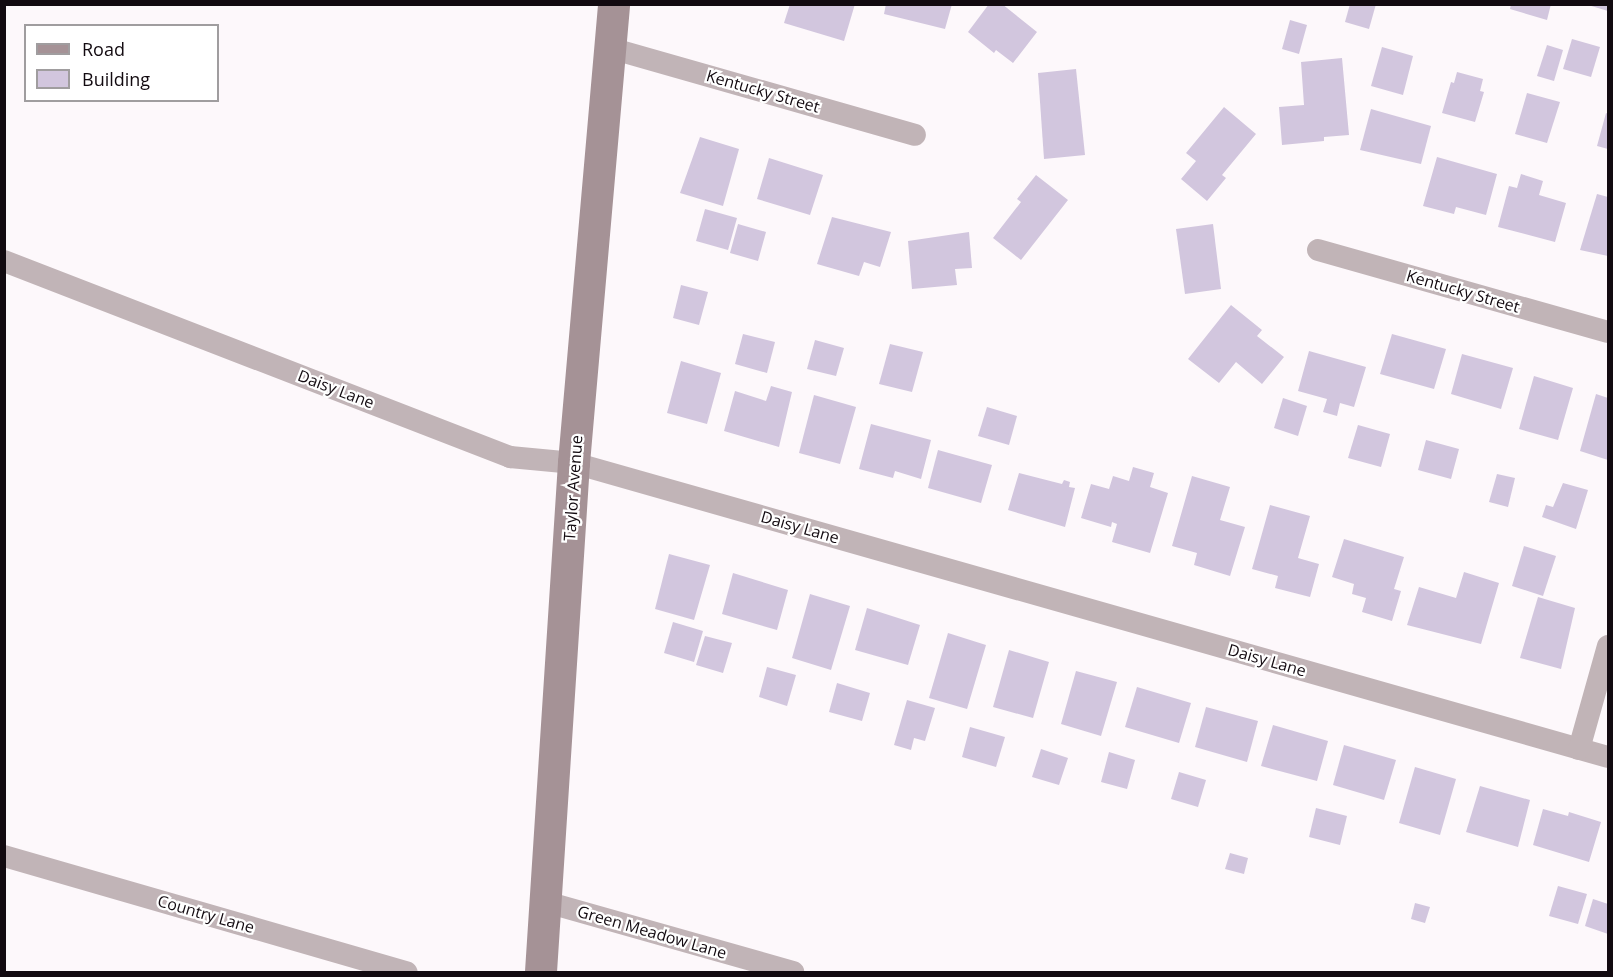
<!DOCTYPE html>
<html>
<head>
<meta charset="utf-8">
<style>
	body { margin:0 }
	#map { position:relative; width:1613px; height:977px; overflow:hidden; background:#fdf8fb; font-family:"Open Sans",sans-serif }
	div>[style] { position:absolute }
	.building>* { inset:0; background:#d2c6de }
	.street>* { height:22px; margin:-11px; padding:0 11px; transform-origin:11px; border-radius:11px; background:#c1b4b7 }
	.secondary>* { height:32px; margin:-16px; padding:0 16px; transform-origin:16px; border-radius:16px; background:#a59296 }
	span { translate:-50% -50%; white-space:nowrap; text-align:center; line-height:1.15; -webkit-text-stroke:4.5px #fff; paint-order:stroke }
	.street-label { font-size:16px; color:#120a10 }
	.frame { position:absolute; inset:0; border:6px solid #120a10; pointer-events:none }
	.legend { position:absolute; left:24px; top:24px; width:195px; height:78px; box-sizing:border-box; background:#fff; border:2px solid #a09d9f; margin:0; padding:8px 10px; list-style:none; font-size:18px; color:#120a10 }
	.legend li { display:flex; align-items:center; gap:12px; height:30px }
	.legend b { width:30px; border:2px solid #a09d9f }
</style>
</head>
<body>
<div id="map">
	<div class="building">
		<i style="clip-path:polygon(790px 4px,855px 4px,844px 41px,784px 23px)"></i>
		<i style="clip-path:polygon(886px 4px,952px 4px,945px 29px,884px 14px)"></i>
		<i style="clip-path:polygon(989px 4px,1002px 4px,1037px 32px,1013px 63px,996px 50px,994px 53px,968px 32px)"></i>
		<i style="clip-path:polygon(1350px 4px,1376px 4px,1369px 29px,1345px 22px)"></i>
		<i style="clip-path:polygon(1511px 4px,1551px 4px,1547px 20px,1510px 9px)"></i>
		<i style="clip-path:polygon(1589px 4px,1608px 4px,1608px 11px,1588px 5px)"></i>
		<i style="clip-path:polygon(1290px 20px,1307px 25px,1299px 54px,1282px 49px)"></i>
		<i style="clip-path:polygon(1572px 39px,1600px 47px,1591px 77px,1563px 69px)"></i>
		<i style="clip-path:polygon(1547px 45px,1563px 50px,1554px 81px,1537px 76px)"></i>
		<i style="clip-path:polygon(1382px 47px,1413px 56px,1403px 95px,1371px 86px)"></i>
		<i style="clip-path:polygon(1342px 58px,1349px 135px,1324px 137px,1324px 141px,1282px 145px,1279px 107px,1304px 105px,1301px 62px)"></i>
		<i style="clip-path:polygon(1076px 69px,1085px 155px,1044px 159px,1038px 73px)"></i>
		<i style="clip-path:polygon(1457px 72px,1483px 79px,1480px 91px,1484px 92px,1475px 122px,1442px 113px,1451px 82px,1454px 83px)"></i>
		<i style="clip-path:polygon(1527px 93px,1560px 102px,1547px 143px,1515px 134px)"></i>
		<i style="clip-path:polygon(1224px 107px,1256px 134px,1222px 175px,1226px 178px,1207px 201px,1181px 179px,1196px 161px,1186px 153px)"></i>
		<i style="clip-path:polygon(1371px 109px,1431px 126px,1421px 164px,1360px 150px)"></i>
		<i style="clip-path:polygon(1606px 113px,1608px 114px,1608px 149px,1597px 146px)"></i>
		<i style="clip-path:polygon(700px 137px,739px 149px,723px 206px,680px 193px)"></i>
		<i style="clip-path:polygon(1437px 157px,1497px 174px,1486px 215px,1456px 207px,1454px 214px,1423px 206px)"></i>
		<i style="clip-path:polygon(769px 158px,823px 175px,810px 215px,757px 199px)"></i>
		<i style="clip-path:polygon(1521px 174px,1543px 181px,1539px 195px,1566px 203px,1555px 242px,1498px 227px,1509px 186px,1517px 188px)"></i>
		<i style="clip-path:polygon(1036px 175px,1068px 200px,1021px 260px,993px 238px,1021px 202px,1017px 199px)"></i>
		<i style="clip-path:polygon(1597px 194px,1608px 197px,1608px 256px,1580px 250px)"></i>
		<i style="clip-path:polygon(705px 209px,737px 218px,728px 250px,696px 241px)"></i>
		<i style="clip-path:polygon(832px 217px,891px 232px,880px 267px,864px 262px,859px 276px,817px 264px)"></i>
		<i style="clip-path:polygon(738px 224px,766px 232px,758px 261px,730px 253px)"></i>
		<i style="clip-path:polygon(1213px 224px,1221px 289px,1185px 294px,1176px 229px)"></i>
		<i style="clip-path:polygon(969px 232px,972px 268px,955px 269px,957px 285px,912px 289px,908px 241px)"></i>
		<i style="clip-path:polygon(681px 285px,708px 292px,699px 325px,673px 318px)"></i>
		<i style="clip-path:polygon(1231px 305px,1262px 330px,1257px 336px,1284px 357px,1262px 384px,1236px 362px,1219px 383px,1188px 359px)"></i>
		<i style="clip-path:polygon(743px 334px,775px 342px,767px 373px,735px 364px)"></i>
		<i style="clip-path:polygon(1392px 334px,1446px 349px,1434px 389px,1380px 374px)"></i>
		<i style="clip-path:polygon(815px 340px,844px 348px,836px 376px,807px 369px)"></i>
		<i style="clip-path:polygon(890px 344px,923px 352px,912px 392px,879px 384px)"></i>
		<i style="clip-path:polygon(1309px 351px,1366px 367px,1354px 407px,1340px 403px,1337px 416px,1323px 412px,1327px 399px,1298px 391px)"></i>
		<i style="clip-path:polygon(1462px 354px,1513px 368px,1501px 409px,1451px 394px)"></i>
		<i style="clip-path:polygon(681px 361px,721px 373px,707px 424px,667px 413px)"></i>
		<i style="clip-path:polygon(1534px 376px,1573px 388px,1558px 440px,1519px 429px)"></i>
		<i style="clip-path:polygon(771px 386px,792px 392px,779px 447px,724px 431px,735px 391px,766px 401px)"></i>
		<i style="clip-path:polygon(1596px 394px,1608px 398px,1608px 460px,1580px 451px)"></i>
		<i style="clip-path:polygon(814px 395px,856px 407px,840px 464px,799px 453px)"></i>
		<i style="clip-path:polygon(1283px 398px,1307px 406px,1298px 436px,1274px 428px)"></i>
		<i style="clip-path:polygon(987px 407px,1017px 416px,1009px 445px,978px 436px)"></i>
		<i style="clip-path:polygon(871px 424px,931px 440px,921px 479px,895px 471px,893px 478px,859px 469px)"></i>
		<i style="clip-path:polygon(1358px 425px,1390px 434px,1381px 467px,1348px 458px)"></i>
		<i style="clip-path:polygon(1426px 440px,1459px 449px,1451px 479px,1418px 470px)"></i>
		<i style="clip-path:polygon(938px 450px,992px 465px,981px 503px,928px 488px)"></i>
		<i style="clip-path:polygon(1133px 467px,1154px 473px,1150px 487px,1168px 493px,1150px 553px,1112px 542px,1117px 524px,1112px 522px,1111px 527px,1081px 518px,1091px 484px,1109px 489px,1113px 476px,1129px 481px)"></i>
		<i style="clip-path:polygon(1019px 473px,1062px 484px,1064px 480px,1070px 482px,1069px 487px,1075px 488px,1065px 527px,1008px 510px)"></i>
		<i style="clip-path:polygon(1497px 474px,1515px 478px,1508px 507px,1489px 502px)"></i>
		<i style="clip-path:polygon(1192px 476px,1230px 487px,1220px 520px,1245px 527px,1230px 576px,1194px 565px,1197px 553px,1172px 546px)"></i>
		<i style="clip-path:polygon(1563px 483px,1588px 490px,1576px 529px,1542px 517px,1546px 505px,1553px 507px)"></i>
		<i style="clip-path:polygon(1270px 505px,1310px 516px,1298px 558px,1319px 564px,1310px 597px,1275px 588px,1278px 576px,1252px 569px)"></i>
		<i style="clip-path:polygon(1344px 539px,1404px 557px,1394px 589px,1401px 591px,1392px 621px,1362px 612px,1366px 598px,1352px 594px,1354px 584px,1332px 577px)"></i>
		<i style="clip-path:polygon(1524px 546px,1556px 556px,1543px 596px,1512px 586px)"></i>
		<i style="clip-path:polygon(669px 554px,710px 565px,694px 620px,655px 609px)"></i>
		<i style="clip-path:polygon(1464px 572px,1499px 583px,1481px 644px,1407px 625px,1419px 587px,1456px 598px)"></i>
		<i style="clip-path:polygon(733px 573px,788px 590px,777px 630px,722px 614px)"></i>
		<i style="clip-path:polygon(810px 594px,850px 606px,831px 670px,792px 658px)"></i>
		<i style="clip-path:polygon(1538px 597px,1575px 608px,1561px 669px,1520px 658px)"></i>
		<i style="clip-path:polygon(867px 608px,920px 625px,908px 665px,855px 650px)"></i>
		<i style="clip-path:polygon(673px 622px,703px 631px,694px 662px,664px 653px)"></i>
		<i style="clip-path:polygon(948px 633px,986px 645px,967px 709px,929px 698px)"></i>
		<i style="clip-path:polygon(705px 636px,732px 643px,723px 673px,696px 665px)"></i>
		<i style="clip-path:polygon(1009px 650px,1049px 662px,1033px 718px,993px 707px)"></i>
		<i style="clip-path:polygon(767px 667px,796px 675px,787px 706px,759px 697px)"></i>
		<i style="clip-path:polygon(1076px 671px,1117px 682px,1101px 736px,1061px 724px)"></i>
		<i style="clip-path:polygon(837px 683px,870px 693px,862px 721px,829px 712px)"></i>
		<i style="clip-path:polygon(1137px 687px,1191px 703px,1179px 743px,1125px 727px)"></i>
		<i style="clip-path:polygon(907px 700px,935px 708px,925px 741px,914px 738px,911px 750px,894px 745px)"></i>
		<i style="clip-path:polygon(1206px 707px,1258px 721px,1247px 762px,1195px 747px)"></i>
		<i style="clip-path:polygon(1273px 725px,1328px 741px,1317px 781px,1261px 766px)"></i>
		<i style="clip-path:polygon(970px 727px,1005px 737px,996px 767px,962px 757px)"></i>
		<i style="clip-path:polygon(1344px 745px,1396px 760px,1384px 800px,1333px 785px)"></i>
		<i style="clip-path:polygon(1041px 749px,1068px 758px,1059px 785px,1032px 777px)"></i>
		<i style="clip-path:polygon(1109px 752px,1135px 760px,1127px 789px,1101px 782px)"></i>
		<i style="clip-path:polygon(1415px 767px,1456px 779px,1440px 835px,1399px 823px)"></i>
		<i style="clip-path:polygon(1179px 772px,1206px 780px,1198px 807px,1171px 799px)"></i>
		<i style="clip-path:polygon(1480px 786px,1530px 800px,1518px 847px,1466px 832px)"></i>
		<i style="clip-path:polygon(1316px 808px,1347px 816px,1340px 845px,1309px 837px)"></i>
		<i style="clip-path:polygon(1543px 809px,1568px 816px,1569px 812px,1601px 822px,1589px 862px,1533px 845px)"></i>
		<i style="clip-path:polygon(1230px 853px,1248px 858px,1244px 874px,1225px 869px)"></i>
		<i style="clip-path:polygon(1558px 886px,1587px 894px,1578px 924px,1549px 916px)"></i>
		<i style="clip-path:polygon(1593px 899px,1608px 904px,1608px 934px,1585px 926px)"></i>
		<i style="clip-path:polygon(1415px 903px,1430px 907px,1425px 923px,1411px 919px)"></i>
	</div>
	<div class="street">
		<i style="left:610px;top:48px;width:317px;rotate:15.9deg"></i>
		<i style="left:1318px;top:250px;width:301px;rotate:15.8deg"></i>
		<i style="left:4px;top:261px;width:543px;rotate:21.17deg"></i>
		<i style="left:510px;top:457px;width:64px;rotate:5.4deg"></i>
		<i style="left:574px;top:463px;width:1075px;rotate:15.87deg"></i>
		<i style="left:1579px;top:749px;width:107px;rotate:-74.3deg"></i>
		<i style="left:4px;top:856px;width:419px;rotate:16.1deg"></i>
		<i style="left:546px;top:902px;width:257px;rotate:15.8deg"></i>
	</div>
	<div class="secondary">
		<i style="left:541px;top:972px;width:510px;rotate:-86.29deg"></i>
		<i style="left:574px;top:463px;width:461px;rotate:-85deg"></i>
	</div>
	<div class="street-label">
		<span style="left:763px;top:91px;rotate:16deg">Kentucky Street</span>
		<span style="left:1463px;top:291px;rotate:16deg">Kentucky Street</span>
		<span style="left:336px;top:389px;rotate:21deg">Daisy Lane</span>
		<span style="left:573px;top:488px;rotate:-86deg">Taylor Avenue</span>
		<span style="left:800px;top:527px;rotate:16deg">Daisy Lane</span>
		<span style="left:1267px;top:660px;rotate:16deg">Daisy Lane</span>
		<span style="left:206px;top:914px;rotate:16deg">Country Lane</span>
		<span style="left:652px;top:932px;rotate:16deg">Green Meadow Lane</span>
	</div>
	<div class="frame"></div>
	<ul class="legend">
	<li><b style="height:8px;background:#a59296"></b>Road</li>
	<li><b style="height:16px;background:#d2c6de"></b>Building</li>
	</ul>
</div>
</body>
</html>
